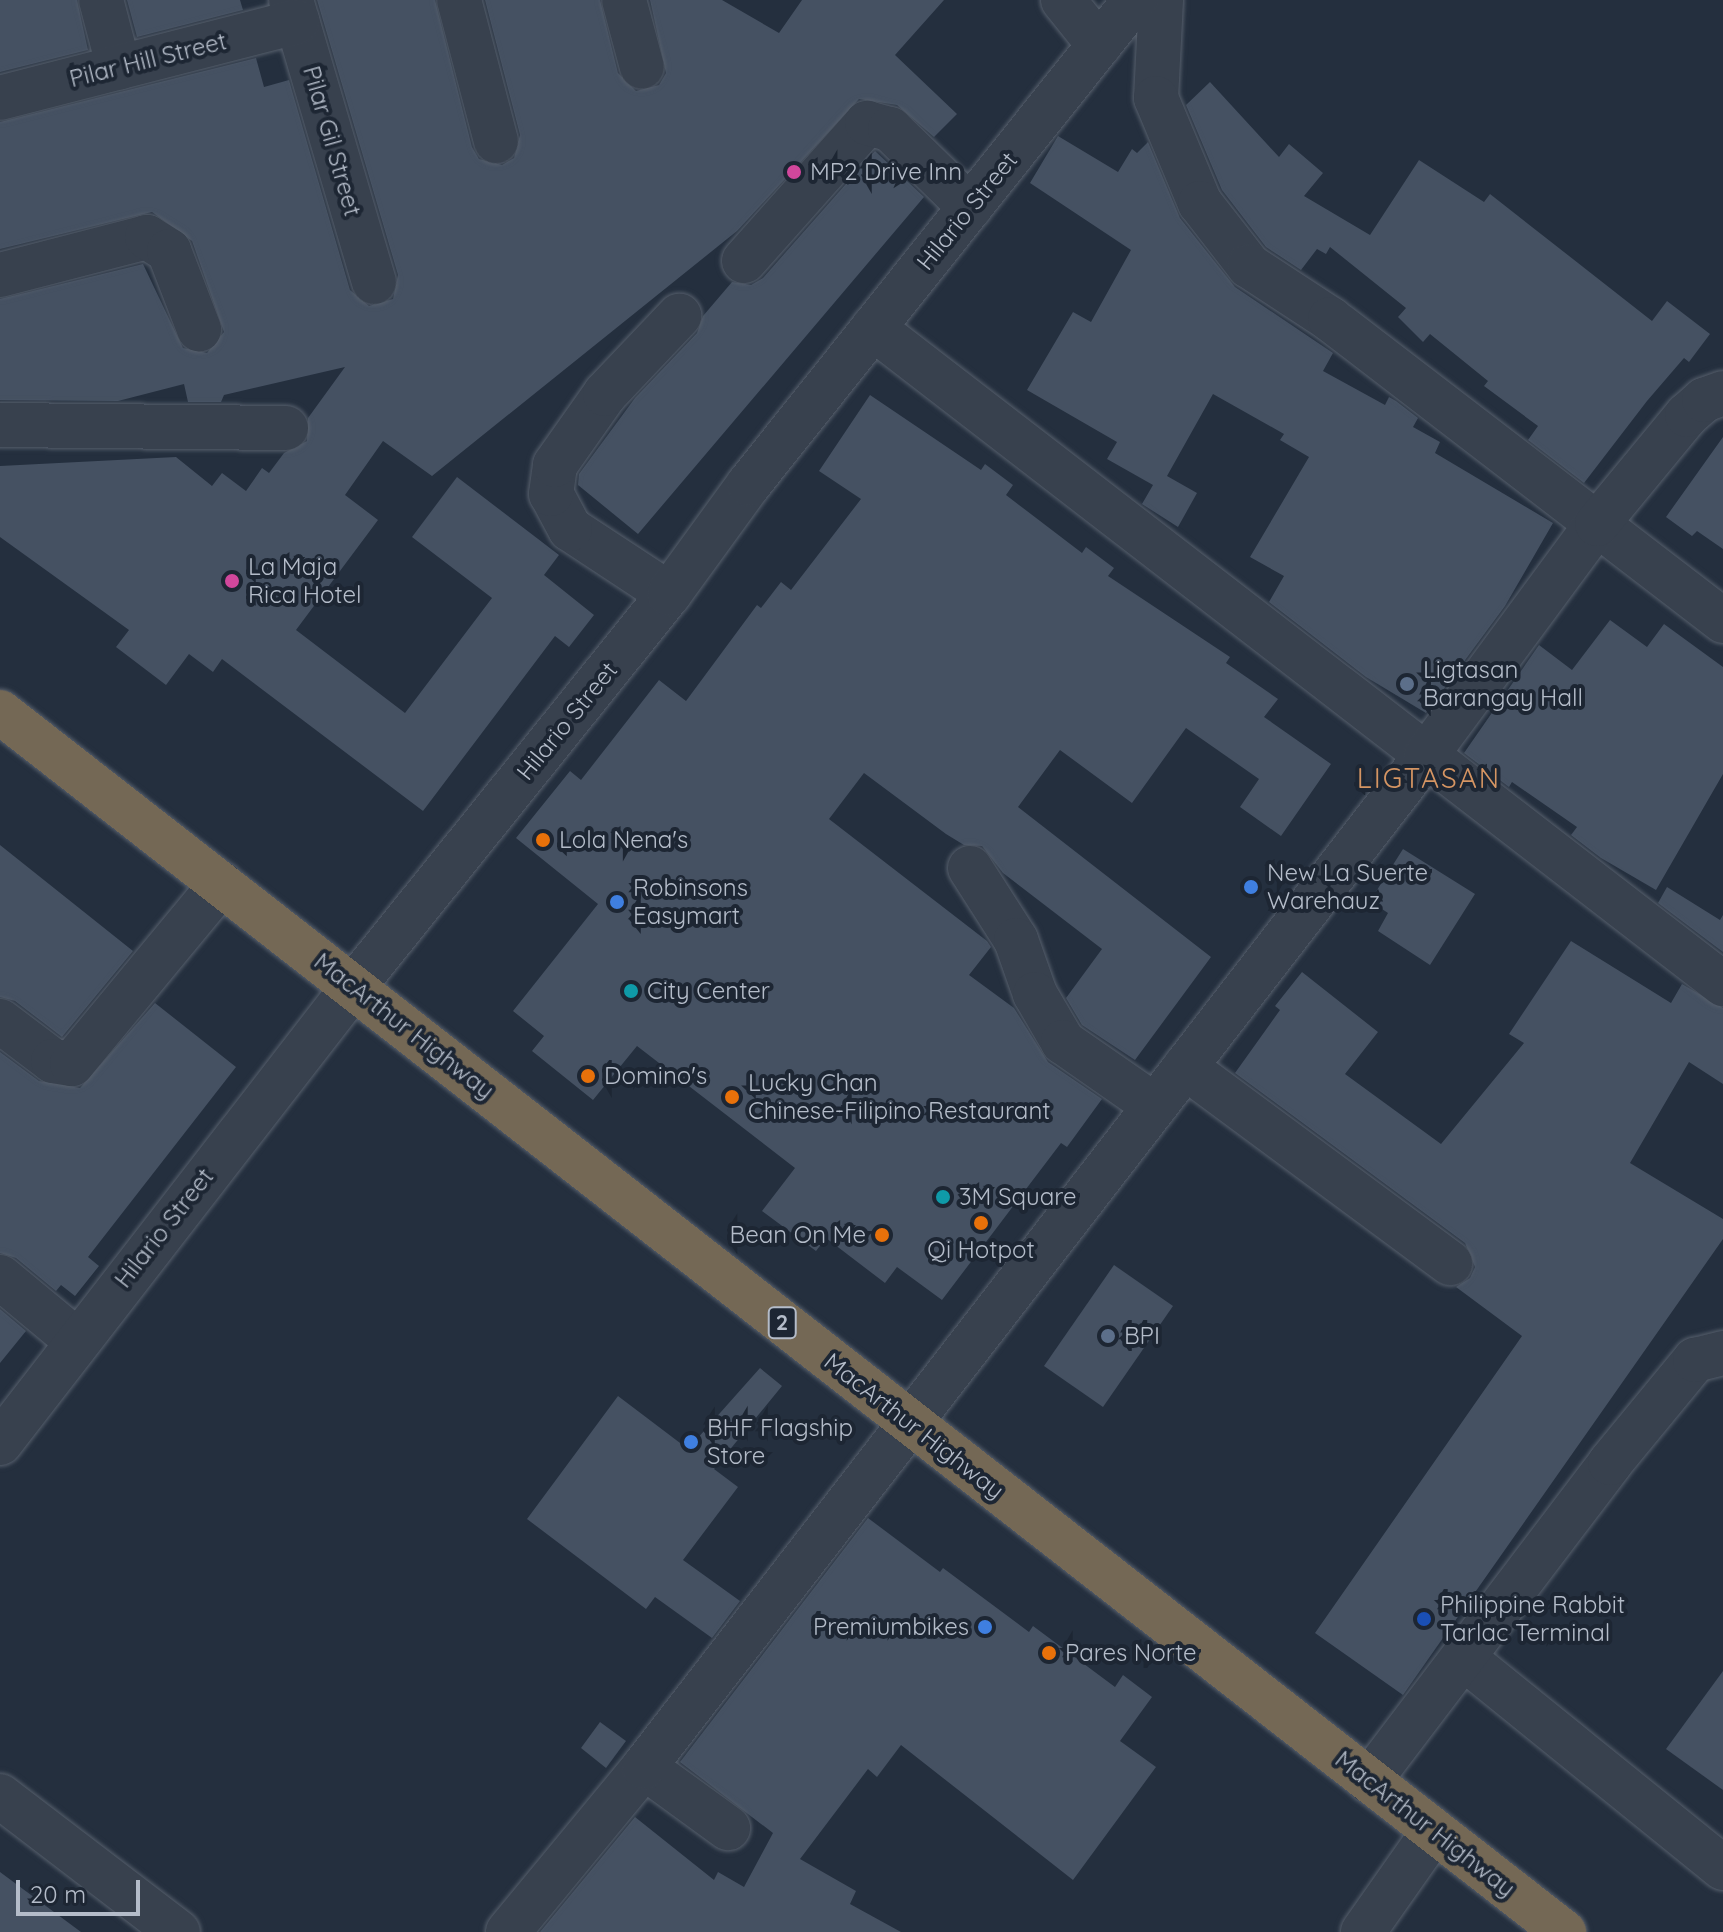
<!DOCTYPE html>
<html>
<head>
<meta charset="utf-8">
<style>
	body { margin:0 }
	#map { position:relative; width:1723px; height:1932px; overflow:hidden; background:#242f3e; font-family:Quicksand,sans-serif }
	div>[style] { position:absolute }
	.building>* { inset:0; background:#455162 }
	.roads { filter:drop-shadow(0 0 2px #565f6c) drop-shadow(0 0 2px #565f6c) }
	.minor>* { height:44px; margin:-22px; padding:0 22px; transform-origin:22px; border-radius:22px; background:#38414e }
	.highway>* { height:44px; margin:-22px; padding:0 22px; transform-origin:22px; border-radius:22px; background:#746855 }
	.dots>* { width:22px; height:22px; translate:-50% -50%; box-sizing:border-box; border:4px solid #1d2633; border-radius:50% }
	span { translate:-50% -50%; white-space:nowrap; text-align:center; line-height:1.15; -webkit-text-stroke:8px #1d2633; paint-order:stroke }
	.shield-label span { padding:2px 6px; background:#1d2633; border:2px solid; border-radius:6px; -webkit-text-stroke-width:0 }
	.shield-label { font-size:22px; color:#b4bcc9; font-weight:700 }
	.street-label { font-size:24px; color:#b4bcc9 }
	.poi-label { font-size:24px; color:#b4bcc9 }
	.left { translate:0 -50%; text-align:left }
	.right { translate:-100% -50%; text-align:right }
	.quarter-label { font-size:28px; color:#d59563; letter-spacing:2px }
	.scale { position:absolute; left:16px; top:1880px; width:124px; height:36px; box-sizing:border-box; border:4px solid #b4bcc9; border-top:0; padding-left:10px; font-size:24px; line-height:28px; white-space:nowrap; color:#b4bcc9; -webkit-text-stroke:6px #1d2633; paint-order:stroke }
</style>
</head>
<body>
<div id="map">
	<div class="building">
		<i style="clip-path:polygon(0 0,77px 0,88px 50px,0 72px)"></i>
		<i style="clip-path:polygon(127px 0,240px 0,243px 10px,137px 37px)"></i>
		<i style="clip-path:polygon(317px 0,435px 0,472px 147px,479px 159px,502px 165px,514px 158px,520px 135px,485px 0,600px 0,618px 73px,636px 91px,659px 85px,666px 73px,650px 0,722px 0,779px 33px,802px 0,944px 0,895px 55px,957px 114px,934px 137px,897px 105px,859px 99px,737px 231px,432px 476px,383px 441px,345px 495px,378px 520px,296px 630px,405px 713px,492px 598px,412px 537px,457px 477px,559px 555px,544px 575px,594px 615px,569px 647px,555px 636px,423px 811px,222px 659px,213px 672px,189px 654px,166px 685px,116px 647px,129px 630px,0 537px,0 466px,176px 457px,212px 486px,222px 473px,246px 491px,262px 468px,269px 473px,284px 453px,307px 441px,308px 418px,345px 367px,224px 395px,221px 402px,188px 402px,184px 384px,118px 401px,0 400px,0 299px,143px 264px,183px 348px,207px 353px,224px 332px,192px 241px,152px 212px,0 249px,0 122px,256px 58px,264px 87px,289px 80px,350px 290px,369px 306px,393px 299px,398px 275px)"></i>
		<i style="clip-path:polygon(1210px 82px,1279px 157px,1289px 144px,1323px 173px,1304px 196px,1370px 235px,1419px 160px,1484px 202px,1490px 194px,1652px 321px,1667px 301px,1710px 334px,1689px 362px,1684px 358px,1647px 401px,1584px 483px,1528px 440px,1538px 426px,1484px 386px,1488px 381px,1430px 334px,1423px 342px,1398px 317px,1406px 308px,1330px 247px,1326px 254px,1317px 249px,1301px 270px,1266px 247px,1222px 190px,1186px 105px)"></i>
		<i style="clip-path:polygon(1058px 136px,1118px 172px,1132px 149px,1137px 153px,1148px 142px,1180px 218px,1235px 287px,1333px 353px,1323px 371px,1385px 405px,1389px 397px,1396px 401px,1418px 418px,1413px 427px,1440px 442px,1435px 453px,1553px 523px,1505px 606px,1426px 713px,1366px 677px,1269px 602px,1284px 576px,1250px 557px,1309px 457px,1280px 440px,1284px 434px,1213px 394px,1167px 476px,1197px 493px,1178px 527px,1142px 504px,1153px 485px,1107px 459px,1117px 442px,1027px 390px,1073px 312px,1091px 322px,1131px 250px,1030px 183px)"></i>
		<i style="clip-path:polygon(875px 151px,924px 197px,638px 534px,578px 485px,579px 474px,635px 398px,697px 333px,703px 316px,732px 282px,751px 285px,763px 278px)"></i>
		<i style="clip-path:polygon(870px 395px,981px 470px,985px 464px,1013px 485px,1006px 495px,1082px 553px,1086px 547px,1114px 568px,1108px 576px,1230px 657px,1226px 663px,1278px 699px,1264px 717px,1331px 764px,1281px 836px,1240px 807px,1259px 779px,1186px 728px,1132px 803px,1060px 750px,1018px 807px,1211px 957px,1135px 1060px,1082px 1025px,1066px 998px,1102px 949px,1003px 873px,982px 846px,964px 845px,946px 834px,864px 773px,829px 819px,987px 941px,991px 947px,969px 975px,1014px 1008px,1048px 1062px,1102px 1099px,1067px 1147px,1061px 1143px,942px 1300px,897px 1267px,885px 1283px,826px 1238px,816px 1251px,762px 1211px,795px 1168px,637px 1046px,593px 1100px,532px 1051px,544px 1036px,513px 1011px,598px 904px,516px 838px,570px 771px,581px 780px,659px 680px,686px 701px,757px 605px,761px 608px,781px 582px,791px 590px,861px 499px,819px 471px)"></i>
		<i style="clip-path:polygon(1723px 437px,1723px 549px,1697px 531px,1692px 536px,1666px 517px)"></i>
		<i style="clip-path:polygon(1610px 620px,1647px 647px,1664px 624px,1723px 667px,1723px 774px,1656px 890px,1601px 858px,1571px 835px,1577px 827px,1512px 782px,1509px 787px,1464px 753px,1539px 645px,1572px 670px)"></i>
		<i style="clip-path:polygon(0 845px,133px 951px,62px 1037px,15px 1001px,0 997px)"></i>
		<i style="clip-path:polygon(1403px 849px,1475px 894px,1430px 965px,1378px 931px,1388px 913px,1370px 901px)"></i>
		<i style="clip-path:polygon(1667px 887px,1720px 920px,1723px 915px,1723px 952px,1658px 903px)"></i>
		<i style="clip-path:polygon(1571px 941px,1671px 1003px,1682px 984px,1723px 1008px,1723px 1084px,1689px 1062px,1630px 1163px,1723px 1219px,1723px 1239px,1403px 1695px,1315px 1633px,1522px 1336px,1456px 1287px,1470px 1278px,1475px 1267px,1465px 1243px,1235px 1073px,1280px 1010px,1275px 1006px,1302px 972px,1378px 1032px,1345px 1074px,1441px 1144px,1524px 1043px,1509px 1034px)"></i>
		<i style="clip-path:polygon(155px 1003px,236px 1067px,88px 1257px,99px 1266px,75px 1296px,61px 1285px,56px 1291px,16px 1258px,0 1253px,0 1052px,39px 1081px,80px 1088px)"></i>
		<i style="clip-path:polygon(1114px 1265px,1173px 1306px,1103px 1407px,1044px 1366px)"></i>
		<i style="clip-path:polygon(0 1309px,26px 1331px,0 1363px)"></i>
		<i style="clip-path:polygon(760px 1368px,782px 1386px,714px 1469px,738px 1487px,683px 1560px,740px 1601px,712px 1638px,655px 1597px,646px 1609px,527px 1519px,618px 1396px,688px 1449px)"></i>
		<i style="clip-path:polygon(868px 1518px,940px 1572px,943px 1568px,1029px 1632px,1033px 1626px,1115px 1687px,1123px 1675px,1152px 1697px,1120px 1741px,1156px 1767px,1073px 1880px,901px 1745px,877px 1777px,868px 1769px,800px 1859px,856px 1891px,850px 1904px,901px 1932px,540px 1932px,635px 1817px,714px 1880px,718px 1872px,744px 1887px,773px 1833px,680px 1762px)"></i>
		<i style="clip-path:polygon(1723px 1671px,1723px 1790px,1666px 1749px)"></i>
		<i style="clip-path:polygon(600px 1722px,626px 1741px,606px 1768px,581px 1748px)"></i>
		<i style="clip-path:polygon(0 1872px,81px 1932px,0 1932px)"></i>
	</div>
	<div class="roads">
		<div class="minor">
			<i style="left:101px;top:0;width:70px;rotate:75.2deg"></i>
			<i style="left:291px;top:0;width:294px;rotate:73.6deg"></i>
			<i style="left:459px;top:0;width:146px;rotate:75.3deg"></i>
			<i style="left:624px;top:0;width:69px;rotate:75deg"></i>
			<i style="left:1063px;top:0;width:58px;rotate:51.3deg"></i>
			<i style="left:1161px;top:0;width:98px;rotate:92.9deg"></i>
			<i style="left:1156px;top:98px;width:114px;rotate:67.3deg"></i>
			<i style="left:1200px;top:203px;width:80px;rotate:52.1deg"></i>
			<i style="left:1249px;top:266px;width:97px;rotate:33.2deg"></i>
			<i style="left:1330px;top:319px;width:496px;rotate:37.5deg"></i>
			<i style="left:0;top:98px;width:307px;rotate:-14.4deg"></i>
			<i style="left:744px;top:261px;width:185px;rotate:-48.3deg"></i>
			<i style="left:867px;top:123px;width:24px;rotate:15deg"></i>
			<i style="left:890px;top:129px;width:112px;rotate:44.3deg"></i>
			<i style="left:0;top:275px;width:152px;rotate:-14.5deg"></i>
			<i style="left:147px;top:237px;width:26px;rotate:32deg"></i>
			<i style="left:169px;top:251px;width:84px;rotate:69deg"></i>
			<i style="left:873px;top:328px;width:1074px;rotate:37.66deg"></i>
			<i style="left:0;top:425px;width:286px;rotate:0.6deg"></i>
			<i style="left:669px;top:594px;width:118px;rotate:-146.7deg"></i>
			<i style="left:570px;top:529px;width:40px;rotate:-118deg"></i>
			<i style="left:551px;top:494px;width:29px;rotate:-82deg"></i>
			<i style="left:555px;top:465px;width:87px;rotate:-54.8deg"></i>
			<i style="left:605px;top:394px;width:108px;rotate:-46.5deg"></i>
			<i style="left:970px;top:868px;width:85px;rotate:57.4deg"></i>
			<i style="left:1016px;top:940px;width:57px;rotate:70.6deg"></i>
			<i style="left:1035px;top:994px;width:56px;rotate:59.7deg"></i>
			<i style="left:1063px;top:1042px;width:112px;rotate:34.8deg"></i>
			<i style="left:0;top:1021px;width:66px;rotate:37deg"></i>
			<i style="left:53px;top:1061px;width:19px;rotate:9deg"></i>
			<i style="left:72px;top:1064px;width:234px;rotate:-50.4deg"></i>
			<i style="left:1185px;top:1067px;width:330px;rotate:36.5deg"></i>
			<i style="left:0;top:1277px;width:99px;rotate:39.7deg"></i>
			<i style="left:0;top:1443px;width:578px;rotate:-52.24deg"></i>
			<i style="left:354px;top:986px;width:503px;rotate:-51.22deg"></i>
			<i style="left:669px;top:594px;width:136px;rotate:-54deg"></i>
			<i style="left:749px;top:484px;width:619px;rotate:-51.43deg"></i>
			<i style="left:1465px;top:1659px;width:332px;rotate:39deg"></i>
			<i style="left:644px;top:1767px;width:104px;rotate:36deg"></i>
			<i style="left:1369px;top:1781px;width:399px;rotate:-52.8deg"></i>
			<i style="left:1610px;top:1463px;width:134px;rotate:-50.5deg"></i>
			<i style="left:1695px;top:1360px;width:29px;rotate:-14deg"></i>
			<i style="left:0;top:1796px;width:224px;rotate:37.4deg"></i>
			<i style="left:508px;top:1932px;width:214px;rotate:-50.5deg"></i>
			<i style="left:644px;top:1767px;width:1277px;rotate:-52.29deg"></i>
			<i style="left:1425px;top:757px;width:290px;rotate:-53.6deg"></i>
			<i style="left:1597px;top:524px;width:141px;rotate:-50.5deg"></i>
			<i style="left:1687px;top:415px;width:23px;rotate:-41deg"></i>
			<i style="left:1704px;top:400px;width:20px;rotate:-20deg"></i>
			<i style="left:1363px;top:1932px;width:123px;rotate:-54.9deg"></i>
		</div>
		<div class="highway">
			<i style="left:0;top:712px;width:1984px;rotate:37.96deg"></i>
		</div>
	</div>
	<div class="dots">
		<i style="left:794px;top:172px;background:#d1479c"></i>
		<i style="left:232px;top:581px;background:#d1479c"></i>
		<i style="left:1407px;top:684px;background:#5c6f8a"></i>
		<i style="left:543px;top:840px;background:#e8710a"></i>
		<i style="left:1251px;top:887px;background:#3f7fe0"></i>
		<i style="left:617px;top:902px;background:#3f7fe0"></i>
		<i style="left:631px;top:991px;background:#0f9aa8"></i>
		<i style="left:588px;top:1076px;background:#e8710a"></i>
		<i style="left:732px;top:1097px;background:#e8710a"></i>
		<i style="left:943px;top:1197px;background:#0f9aa8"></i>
		<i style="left:981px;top:1223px;background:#e8710a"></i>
		<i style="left:882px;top:1235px;background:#e8710a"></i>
		<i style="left:1108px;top:1336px;background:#5c6f8a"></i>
		<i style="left:691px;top:1442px;background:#3f7fe0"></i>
		<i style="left:1424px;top:1619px;background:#1a4fb4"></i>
		<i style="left:985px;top:1627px;background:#3f7fe0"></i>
		<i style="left:1049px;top:1653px;background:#e8710a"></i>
	</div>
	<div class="shield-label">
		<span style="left:782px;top:1323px">2</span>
	</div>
	<div class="street-label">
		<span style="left:148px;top:60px;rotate:-14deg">Pilar Hill Street</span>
		<span style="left:332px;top:141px;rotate:74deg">Pilar Gil Street</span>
		<span style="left:967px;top:211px;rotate:-51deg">Hilario Street</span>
		<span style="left:567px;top:721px;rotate:-51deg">Hilario Street</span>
		<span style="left:404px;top:1026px;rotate:38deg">MacArthur Highway</span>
		<span style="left:164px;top:1228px;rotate:-52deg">Hilario Street</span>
		<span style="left:914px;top:1426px;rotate:38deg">MacArthur Highway</span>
		<span style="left:1425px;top:1824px;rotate:38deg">MacArthur Highway</span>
	</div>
	<div class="poi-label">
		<span class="left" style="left:810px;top:172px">MP2 Drive Inn</span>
		<span class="left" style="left:248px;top:581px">La Maja<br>Rica Hotel</span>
		<span class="left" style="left:1423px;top:684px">Ligtasan<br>Barangay Hall</span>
		<span class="left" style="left:559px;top:840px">Lola Nena's</span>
		<span class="left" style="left:1267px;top:887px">New La Suerte<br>Warehauz</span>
		<span class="left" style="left:633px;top:902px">Robinsons<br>Easymart</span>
		<span class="left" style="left:647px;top:991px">City Center</span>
		<span class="left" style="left:604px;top:1076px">Domino's</span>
		<span class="left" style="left:748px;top:1097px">Lucky Chan<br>Chinese-Filipino Restaurant</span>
		<span class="left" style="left:959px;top:1197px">3M Square</span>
		<span class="right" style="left:866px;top:1235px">Bean On Me</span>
		<span style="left:981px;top:1250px">Qi Hotpot</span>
		<span class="left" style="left:1124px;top:1336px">BPI</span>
		<span class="left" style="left:707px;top:1442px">BHF Flagship<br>Store</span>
		<span class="left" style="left:1440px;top:1619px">Philippine Rabbit<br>Tarlac Terminal</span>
		<span class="right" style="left:969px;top:1627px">Premiumbikes</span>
		<span class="left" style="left:1065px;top:1653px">Pares Norte</span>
	</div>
	<div class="quarter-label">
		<span style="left:1429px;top:778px">LIGTASAN</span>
	</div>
	<div class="scale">20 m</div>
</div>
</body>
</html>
